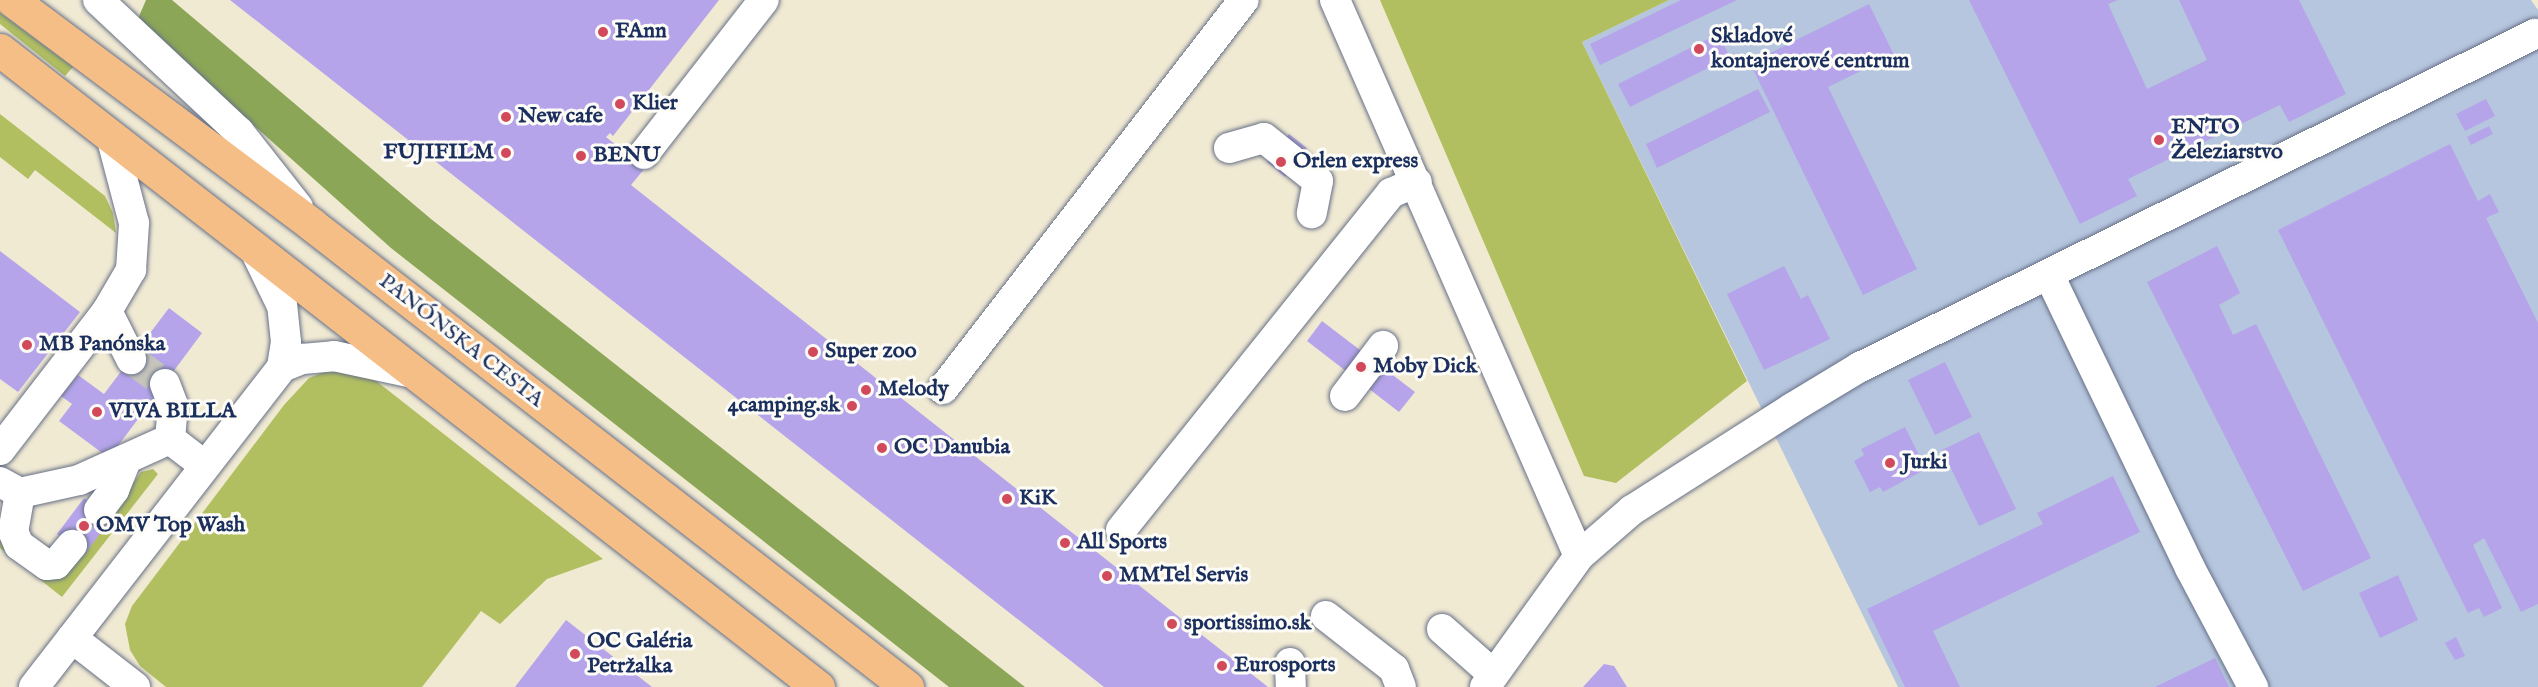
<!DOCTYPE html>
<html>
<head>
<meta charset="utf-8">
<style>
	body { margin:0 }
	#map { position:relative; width:2538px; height:687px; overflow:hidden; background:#f1ead3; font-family:"IM FELL English",serif }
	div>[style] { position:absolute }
	.industrial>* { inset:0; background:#b6c6de }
	.green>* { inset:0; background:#b1bf61 }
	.forest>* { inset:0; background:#8ca657 }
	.building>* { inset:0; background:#b5a4ea }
	.minor-tunnel>* { height:30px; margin-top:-15px; transform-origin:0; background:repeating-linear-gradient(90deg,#c6c5bc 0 30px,transparent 0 45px) }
	.roads { filter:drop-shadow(0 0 2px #667087) drop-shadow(0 0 2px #667087) }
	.minor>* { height:30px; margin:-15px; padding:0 15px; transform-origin:15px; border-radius:15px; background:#fff }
	.major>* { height:33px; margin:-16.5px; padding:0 16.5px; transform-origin:16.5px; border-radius:16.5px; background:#f6be87 }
	.dots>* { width:16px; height:16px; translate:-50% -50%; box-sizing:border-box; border:3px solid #fdfcf7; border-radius:50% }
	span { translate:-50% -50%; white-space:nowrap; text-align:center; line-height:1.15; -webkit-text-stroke:6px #fdfcf7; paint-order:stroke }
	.poi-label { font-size:22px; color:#1b2f5e; font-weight:700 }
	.left { translate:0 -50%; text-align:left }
	.right { translate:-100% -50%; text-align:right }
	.street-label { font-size:22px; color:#1b2f5e }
</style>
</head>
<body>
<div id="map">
	<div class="industrial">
		<i style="clip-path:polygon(1669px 0,2531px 0,2538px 10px,2538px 687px,1898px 687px,1582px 42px)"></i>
	</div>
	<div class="green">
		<i style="clip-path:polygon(1380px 0,1669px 0,1582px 42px,1747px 381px,1616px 483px,1584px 476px)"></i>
		<i style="clip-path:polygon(0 13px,73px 67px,65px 76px,0 24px)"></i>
		<i style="clip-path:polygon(0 114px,105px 196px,113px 213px,116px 233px,35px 170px,28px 179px,0 157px)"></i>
		<i style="clip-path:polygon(331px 369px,375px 380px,603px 559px,547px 579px,500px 624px,481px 611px,422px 687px,166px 687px,140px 666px,130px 650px,125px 624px,132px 606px,284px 405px,309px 378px)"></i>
		<i style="clip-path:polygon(153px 469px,158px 474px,62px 597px,0 548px,0 540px,35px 567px,65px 571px,84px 555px,141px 472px)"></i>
	</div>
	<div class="forest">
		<i style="clip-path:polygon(146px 0,172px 0,431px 219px,1025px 687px,949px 687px,391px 248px,137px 21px)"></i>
	</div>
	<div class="building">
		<i style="clip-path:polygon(230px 0,719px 0,613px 136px,610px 133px,606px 137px,645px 168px,631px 185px,1268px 687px,1104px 687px)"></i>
		<i style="clip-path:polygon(1681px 0,1737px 0,1600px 65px,1590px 44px)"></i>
		<i style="clip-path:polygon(1969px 0,2118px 0,2108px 4px,2147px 89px,2207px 60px,2179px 0,2299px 0,2346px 94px,2289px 122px,2280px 105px,2128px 179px,2137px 196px,2080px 224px)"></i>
		<i style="clip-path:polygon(1869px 4px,1894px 55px,1828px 87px,1917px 269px,1863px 295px,1750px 63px)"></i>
		<i style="clip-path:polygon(1718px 34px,1730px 57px,1630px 107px,1618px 84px)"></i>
		<i style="clip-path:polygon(1758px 89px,1770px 112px,1657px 168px,1646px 144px)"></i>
		<i style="clip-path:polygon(2486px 99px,2495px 116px,2465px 131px,2456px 114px)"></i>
		<i style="clip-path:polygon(2489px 126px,2493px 134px,2471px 145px,2467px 137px)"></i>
		<i style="clip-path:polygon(1289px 134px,1307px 148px,1285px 177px,1267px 162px)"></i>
		<i style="clip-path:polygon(2450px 144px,2478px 201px,2490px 194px,2499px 212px,2486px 218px,2538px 323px,2538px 604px,2521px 612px,2484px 538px,2473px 545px,2502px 608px,2484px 617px,2479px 608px,2468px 613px,2278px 230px)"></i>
		<i style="clip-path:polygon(2217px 246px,2240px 293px,2219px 305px,2233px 335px,2256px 324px,2371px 558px,2303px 591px,2147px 282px)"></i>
		<i style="clip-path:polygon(0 251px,80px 312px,18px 392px,0 379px)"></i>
		<i style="clip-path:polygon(1784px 266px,1801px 299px,1808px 295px,1830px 339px,1764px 370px,1727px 294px)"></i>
		<i style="clip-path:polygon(169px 308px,202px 333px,109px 458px,59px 421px,72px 404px,61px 396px,78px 375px,104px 394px)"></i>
		<i style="clip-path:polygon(1322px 321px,1415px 392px,1399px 412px,1307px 341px)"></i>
		<i style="clip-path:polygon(1945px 362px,1972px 417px,1935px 435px,1908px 380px)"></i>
		<i style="clip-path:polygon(1905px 427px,1926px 469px,1883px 492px,1880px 487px,1870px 492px,1854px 461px,1864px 455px,1861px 449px)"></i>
		<i style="clip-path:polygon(1979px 432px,2016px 509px,1979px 526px,1942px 450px)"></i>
		<i style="clip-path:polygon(2113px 476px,2140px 532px,1933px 631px,1960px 687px,1905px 687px,1867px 609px,2043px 524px,2037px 513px)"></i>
		<i style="clip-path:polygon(84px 498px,111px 519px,84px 555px,57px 534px)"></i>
		<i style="clip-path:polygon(2398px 575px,2418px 620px,2380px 638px,2359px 593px)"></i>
		<i style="clip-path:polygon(566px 620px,652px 687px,515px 687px)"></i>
		<i style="clip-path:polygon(2456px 637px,2465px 656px,2455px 660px,2445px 643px)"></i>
		<i style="clip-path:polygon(2215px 658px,2229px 687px,2155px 687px)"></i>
		<i style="clip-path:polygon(1604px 664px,1614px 666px,1627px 687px,1583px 687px)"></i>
	</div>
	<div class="minor-tunnel">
		<i style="left:131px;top:359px;width:42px;rotate:36.3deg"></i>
	</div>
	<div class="roads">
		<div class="minor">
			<i style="left:98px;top:0;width:193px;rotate:43.1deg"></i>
			<i style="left:239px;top:132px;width:95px;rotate:51.8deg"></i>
			<i style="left:1335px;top:0;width:607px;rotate:66.31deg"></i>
			<i style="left:1229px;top:148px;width:36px;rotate:-16deg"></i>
			<i style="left:1264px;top:138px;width:69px;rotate:38.5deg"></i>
			<i style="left:1318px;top:181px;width:33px;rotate:101deg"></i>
			<i style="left:644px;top:154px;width:195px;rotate:-52.1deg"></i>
			<i style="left:2049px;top:275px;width:325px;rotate:64.3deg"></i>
			<i style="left:2190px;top:568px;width:135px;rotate:62.1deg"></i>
			<i style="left:107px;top:311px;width:54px;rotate:63.4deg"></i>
			<i style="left:282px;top:367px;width:22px;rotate:-22deg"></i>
			<i style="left:302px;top:359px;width:32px;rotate:-5deg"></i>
			<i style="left:334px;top:356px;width:81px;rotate:12.1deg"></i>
			<i style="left:165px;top:384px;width:22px;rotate:69deg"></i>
			<i style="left:173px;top:405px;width:34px;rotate:95deg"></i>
			<i style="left:943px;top:389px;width:492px;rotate:-52.3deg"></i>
			<i style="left:1345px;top:396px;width:63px;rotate:-52.8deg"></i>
			<i style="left:0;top:450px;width:175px;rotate:-52.4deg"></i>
			<i style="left:107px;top:311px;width:48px;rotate:-59.7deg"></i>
			<i style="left:131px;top:270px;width:47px;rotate:-86.3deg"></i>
			<i style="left:134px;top:223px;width:90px;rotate:-104.8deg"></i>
			<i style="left:0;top:482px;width:23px;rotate:29deg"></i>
			<i style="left:20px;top:493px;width:60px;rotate:-12.4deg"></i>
			<i style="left:79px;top:480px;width:100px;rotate:-24.3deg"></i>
			<i style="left:170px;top:439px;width:44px;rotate:37.6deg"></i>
			<i style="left:20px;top:493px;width:39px;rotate:100deg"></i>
			<i style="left:13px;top:531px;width:15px;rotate:67deg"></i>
			<i style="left:19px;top:545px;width:34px;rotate:36deg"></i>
			<i style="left:47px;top:565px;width:9px;rotate:-6deg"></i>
			<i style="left:56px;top:564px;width:25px;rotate:-50deg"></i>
			<i style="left:99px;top:510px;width:25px;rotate:-53deg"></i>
			<i style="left:114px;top:490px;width:31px;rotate:-68deg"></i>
			<i style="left:1121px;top:530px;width:432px;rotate:-51.3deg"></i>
			<i style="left:1391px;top:193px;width:28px;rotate:-23deg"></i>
			<i style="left:1326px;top:616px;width:86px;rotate:37.9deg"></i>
			<i style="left:1394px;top:669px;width:19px;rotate:69deg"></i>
			<i style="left:1442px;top:629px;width:69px;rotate:41.5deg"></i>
			<i style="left:72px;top:638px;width:80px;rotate:37.9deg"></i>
			<i style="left:1290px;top:663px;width:24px;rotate:88deg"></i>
			<i style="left:34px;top:687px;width:405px;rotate:-52.2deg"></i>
			<i style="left:282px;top:367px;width:25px;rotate:-81deg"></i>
			<i style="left:286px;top:342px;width:36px;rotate:-96deg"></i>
			<i style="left:282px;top:306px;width:64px;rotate:-115.8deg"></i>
			<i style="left:1485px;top:687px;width:161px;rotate:-54.3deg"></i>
			<i style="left:1579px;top:556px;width:70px;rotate:-41deg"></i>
			<i style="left:1632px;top:510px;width:190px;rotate:-32.5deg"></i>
			<i style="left:1792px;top:408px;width:79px;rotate:-31.1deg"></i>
			<i style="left:1860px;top:367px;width:753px;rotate:-26.26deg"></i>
		</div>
		<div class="major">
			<i style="left:12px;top:0;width:374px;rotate:36.8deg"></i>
			<i style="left:311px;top:224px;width:755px;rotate:37.84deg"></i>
			<i style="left:0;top:50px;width:1037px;rotate:37.91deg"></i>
		</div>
	</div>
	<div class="dots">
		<i style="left:603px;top:32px;background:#d1495b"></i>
		<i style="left:1699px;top:49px;background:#d1495b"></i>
		<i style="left:620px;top:104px;background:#d1495b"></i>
		<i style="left:506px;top:117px;background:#d1495b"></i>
		<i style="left:2159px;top:140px;background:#d1495b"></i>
		<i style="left:506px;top:153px;background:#d1495b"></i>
		<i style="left:581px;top:156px;background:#d1495b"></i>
		<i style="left:1281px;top:162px;background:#d1495b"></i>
		<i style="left:27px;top:345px;background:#d1495b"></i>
		<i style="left:813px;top:352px;background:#d1495b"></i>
		<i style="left:1361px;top:367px;background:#d1495b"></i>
		<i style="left:866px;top:390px;background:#d1495b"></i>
		<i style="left:852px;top:406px;background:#d1495b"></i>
		<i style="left:97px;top:412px;background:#d1495b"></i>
		<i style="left:882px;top:448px;background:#d1495b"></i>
		<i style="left:1890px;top:463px;background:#d1495b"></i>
		<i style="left:1007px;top:499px;background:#d1495b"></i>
		<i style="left:84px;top:526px;background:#d1495b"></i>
		<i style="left:1065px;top:543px;background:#d1495b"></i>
		<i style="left:1107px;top:576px;background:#d1495b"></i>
		<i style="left:1172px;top:624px;background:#d1495b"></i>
		<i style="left:575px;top:654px;background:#d1495b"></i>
		<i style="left:1222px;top:666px;background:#d1495b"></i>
	</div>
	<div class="poi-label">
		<span class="left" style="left:615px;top:32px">FAnn</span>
		<span class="left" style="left:1711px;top:49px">Skladové<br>kontajnerové centrum</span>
		<span class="left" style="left:632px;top:104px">Klier</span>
		<span class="left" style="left:518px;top:117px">New cafe</span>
		<span class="left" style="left:2171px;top:140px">ENTO<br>Železiarstvo</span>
		<span class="right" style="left:494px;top:153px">FUJIFILM</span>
		<span class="left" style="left:593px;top:156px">BENU</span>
		<span class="left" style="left:1293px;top:162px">Orlen express</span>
		<span class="left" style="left:39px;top:345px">MB Panónska</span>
		<span class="left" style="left:825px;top:352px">Super zoo</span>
		<span class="left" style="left:1373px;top:367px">Moby Dick</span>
		<span class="left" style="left:878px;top:390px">Melody</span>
		<span class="right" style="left:840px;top:406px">4camping.sk</span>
		<span class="left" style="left:109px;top:412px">VIVA BILLA</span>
		<span class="left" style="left:894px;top:448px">OC Danubia</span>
		<span class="left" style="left:1902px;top:463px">Jurki</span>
		<span class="left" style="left:1019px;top:499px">KiK</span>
		<span class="left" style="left:96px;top:526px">OMV Top Wash</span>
		<span class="left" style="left:1077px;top:543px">All Sports</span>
		<span class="left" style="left:1119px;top:576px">MMTel Servis</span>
		<span class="left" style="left:1184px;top:624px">sportissimo.sk</span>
		<span class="left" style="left:587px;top:654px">OC Galéria<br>Petržalka</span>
		<span class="left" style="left:1234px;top:666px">Eurosports</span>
	</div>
	<div class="street-label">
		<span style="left:461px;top:341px;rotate:38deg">PANÓNSKA CESTA</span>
	</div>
</div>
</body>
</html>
